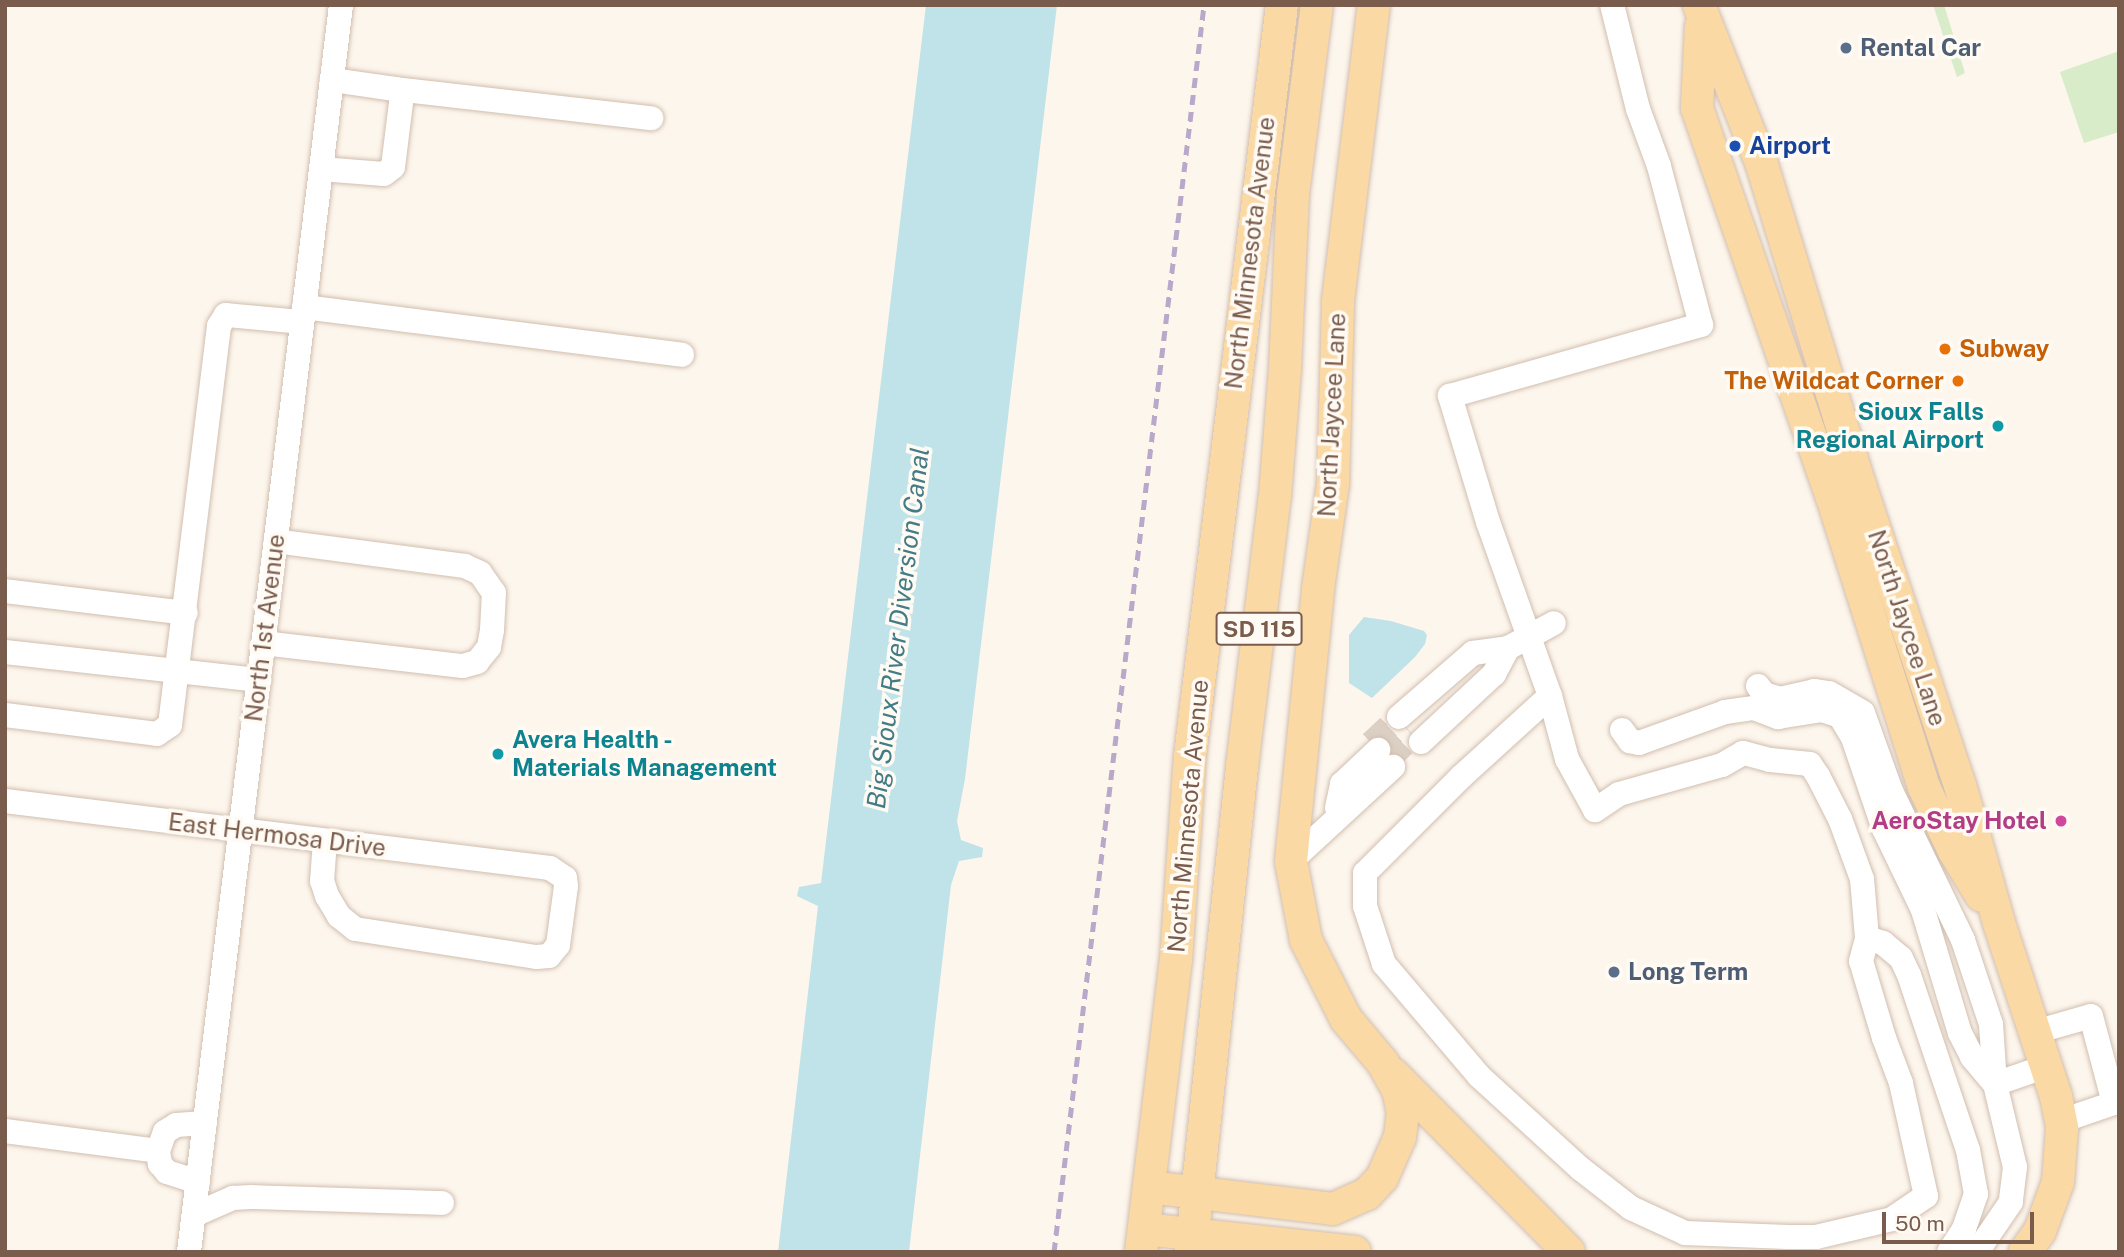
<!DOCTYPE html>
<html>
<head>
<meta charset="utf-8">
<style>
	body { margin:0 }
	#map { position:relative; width:2124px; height:1257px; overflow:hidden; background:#fdf6ec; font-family:"Public Sans",sans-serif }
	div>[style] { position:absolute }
	.green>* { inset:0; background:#d8ecc9 }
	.water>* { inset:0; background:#bfe3e8 }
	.minor-tunnel>* { height:24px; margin-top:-12px; transform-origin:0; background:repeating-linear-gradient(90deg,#dcd0c4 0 24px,transparent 0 36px) }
	.roads { filter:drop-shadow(0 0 2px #d1beb0) drop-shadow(0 0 2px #d1beb0) }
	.minor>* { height:24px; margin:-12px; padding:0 12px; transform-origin:12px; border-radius:12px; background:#fff }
	.major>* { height:32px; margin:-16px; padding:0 16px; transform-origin:16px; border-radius:16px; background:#fbd9a5 }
	.rail>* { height:5px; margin-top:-2.5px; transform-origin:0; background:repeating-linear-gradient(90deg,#b9a8c9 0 10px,transparent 0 17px) }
	.dots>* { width:19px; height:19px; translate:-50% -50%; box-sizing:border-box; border:4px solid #fffaf3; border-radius:50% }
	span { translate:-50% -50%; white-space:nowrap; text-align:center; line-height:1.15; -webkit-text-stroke:7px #fffaf3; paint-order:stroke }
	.shield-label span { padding:2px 5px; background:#fffaf3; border:2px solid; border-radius:5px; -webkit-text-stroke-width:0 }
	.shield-label { font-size:23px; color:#7a5c4d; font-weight:700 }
	.service-label { font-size:24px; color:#4e5e75; font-weight:700 }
	.left { translate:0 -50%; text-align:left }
	.transit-label { font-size:24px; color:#164399; font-weight:700 }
	.street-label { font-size:24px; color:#7a5c4d }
	.food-label { font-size:24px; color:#c56008; font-weight:700 }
	.right { translate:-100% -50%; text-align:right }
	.culture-label { font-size:24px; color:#0d838f; font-weight:700 }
	.hotel-label { font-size:24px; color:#b23c85; font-weight:700 }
	.water-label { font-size:26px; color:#437c86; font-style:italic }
	.frame { position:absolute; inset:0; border:7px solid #7a5c4d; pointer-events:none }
	.scale { position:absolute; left:1882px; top:1212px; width:152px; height:32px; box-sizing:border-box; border:4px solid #7a5c4d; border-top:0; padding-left:9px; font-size:21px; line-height:24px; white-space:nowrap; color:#7a5c4d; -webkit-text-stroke:5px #fffaf3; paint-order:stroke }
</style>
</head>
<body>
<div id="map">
	<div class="green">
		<i style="clip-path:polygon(1933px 5px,1944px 5px,1965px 73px,1957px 77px)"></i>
		<i style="clip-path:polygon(2119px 51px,2119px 132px,2084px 143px,2060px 72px)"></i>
	</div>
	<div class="water">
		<i style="clip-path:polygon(926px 5px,1057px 5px,965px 779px,957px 821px,961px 840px,983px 848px,982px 857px,959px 861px,951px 885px,909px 1252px,778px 1252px,818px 906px,797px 896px,799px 887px,821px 883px)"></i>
		<i style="clip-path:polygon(1364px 617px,1391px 621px,1424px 631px,1427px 635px,1425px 644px,1415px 657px,1372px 698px,1349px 683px,1349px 635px)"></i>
	</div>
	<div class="minor-tunnel">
		<i style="left:1371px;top:743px;width:38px;rotate:-43deg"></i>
		<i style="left:1387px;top:761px;width:37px;rotate:-44deg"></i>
	</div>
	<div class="roads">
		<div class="minor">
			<i style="left:395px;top:89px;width:258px;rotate:6.5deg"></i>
			<i style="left:321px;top:169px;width:63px;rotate:4.5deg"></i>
			<i style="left:384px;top:174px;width:11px;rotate:-38deg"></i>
			<i style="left:393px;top:167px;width:73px;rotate:-82.9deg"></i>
			<i style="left:402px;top:95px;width:9px;rotate:-139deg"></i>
			<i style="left:395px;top:89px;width:64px;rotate:-171.9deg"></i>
			<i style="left:304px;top:307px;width:381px;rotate:7.2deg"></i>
			<i style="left:5px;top:591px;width:182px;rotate:6.9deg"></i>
			<i style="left:263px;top:643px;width:201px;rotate:6.6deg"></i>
			<i style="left:463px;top:666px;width:15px;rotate:-16deg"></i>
			<i style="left:477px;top:662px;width:19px;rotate:-51deg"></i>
			<i style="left:489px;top:647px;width:17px;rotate:-80deg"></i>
			<i style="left:492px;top:630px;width:37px;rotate:-87deg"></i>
			<i style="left:494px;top:593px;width:24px;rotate:-125deg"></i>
			<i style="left:480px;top:573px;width:17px;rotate:-155deg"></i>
			<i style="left:465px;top:566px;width:191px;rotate:-172.5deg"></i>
			<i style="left:5px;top:652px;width:256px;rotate:6.3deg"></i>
			<i style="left:1758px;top:686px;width:10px;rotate:53deg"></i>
			<i style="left:1764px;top:694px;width:17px;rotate:17deg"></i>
			<i style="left:1780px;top:699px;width:35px;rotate:-13deg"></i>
			<i style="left:1814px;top:691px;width:15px;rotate:8deg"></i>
			<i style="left:1829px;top:693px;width:39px;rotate:30deg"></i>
			<i style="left:1863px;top:713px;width:83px;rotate:70.3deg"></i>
			<i style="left:1891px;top:791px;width:165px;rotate:64.2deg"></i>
			<i style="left:1963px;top:940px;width:89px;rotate:71.6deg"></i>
			<i style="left:1991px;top:1024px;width:60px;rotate:86.2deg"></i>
			<i style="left:1995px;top:1084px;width:85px;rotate:76.5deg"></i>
			<i style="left:2015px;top:1167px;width:35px;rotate:97deg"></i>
			<i style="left:2011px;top:1202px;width:50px;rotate:124.3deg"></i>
			<i style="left:1983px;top:1243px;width:16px;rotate:145deg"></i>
			<i style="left:1550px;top:696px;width:119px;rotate:137.7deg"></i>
			<i style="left:1462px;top:776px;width:137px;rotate:135deg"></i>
			<i style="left:1365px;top:873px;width:33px;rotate:90deg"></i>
			<i style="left:1365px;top:906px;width:61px;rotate:71.9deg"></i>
			<i style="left:1384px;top:964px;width:147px;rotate:49.7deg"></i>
			<i style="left:1479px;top:1076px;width:138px;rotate:42.4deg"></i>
			<i style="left:1581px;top:1169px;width:63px;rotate:38deg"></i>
			<i style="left:1631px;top:1208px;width:60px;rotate:24.8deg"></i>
			<i style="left:1685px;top:1233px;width:103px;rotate:2.2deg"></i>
			<i style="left:1788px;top:1237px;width:28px"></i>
			<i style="left:1816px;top:1237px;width:78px;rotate:-13.3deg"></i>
			<i style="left:1892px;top:1219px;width:41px;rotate:-34.1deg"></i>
			<i style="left:1926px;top:1196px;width:116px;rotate:-102.5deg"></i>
			<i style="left:1901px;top:1083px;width:48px;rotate:-110.7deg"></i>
			<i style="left:1884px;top:1038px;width:80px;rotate:-106.6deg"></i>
			<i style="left:1861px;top:961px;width:24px;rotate:-75deg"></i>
			<i style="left:1867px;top:938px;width:59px;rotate:-94.8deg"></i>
			<i style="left:1862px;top:879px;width:64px;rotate:-110.1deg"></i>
			<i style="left:1840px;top:819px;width:48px;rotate:-117.1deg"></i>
			<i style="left:1818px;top:776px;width:14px;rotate:-124deg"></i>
			<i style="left:1810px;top:764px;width:40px;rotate:-174.3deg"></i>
			<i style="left:1770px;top:760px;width:28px;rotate:-165deg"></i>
			<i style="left:1743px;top:753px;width:24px;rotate:150deg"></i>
			<i style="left:1722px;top:765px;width:107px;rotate:164.3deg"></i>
			<i style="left:1619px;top:794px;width:29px;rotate:146deg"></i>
			<i style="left:1595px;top:810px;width:58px;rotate:-118.8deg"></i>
			<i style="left:1567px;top:759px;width:65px;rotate:-105.1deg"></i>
			<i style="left:1550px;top:696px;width:185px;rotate:-109.6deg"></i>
			<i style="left:1488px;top:522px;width:132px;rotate:-106.8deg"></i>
			<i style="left:1450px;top:396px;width:261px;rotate:-15.8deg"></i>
			<i style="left:1701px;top:325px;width:164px;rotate:-104.8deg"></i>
			<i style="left:1659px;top:166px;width:61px;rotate:-110.2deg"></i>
			<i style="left:1638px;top:109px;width:107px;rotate:-104deg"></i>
			<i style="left:5px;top:715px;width:153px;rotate:7.1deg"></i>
			<i style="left:157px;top:734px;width:16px;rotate:-35deg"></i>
			<i style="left:170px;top:725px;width:402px;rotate:-83deg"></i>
			<i style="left:219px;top:326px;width:13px;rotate:-58deg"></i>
			<i style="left:226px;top:315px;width:76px;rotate:5.3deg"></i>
			<i style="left:1399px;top:717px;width:98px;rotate:-40.9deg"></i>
			<i style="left:1473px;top:653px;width:35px;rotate:-8deg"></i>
			<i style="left:1622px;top:730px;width:14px;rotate:54deg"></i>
			<i style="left:1630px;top:741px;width:9px;rotate:13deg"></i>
			<i style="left:1639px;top:743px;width:91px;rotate:-19.8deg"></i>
			<i style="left:1725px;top:712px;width:29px;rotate:-8deg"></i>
			<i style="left:1754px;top:708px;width:26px;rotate:21deg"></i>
			<i style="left:1778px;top:717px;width:45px;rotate:-9deg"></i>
			<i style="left:1822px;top:710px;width:19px;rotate:18deg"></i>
			<i style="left:1840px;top:716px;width:26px;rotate:59deg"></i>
			<i style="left:1853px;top:738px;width:96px;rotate:71.2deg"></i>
			<i style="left:1884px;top:829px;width:90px;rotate:64.3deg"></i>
			<i style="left:1923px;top:910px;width:128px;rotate:73.3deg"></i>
			<i style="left:1960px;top:1033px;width:27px;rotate:63deg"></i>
			<i style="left:1972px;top:1057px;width:35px;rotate:50deg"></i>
			<i style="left:1421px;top:742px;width:100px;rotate:-43deg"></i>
			<i style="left:1494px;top:674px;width:30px;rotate:-62deg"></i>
			<i style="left:1508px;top:648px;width:52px;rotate:-28.5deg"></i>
			<i style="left:5px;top:801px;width:549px;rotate:7.01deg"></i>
			<i style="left:550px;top:868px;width:18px;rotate:34deg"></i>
			<i style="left:565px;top:878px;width:8px;rotate:83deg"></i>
			<i style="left:566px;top:886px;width:60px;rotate:97.7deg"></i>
			<i style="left:558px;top:945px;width:14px;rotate:129deg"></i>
			<i style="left:549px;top:956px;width:13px;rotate:176deg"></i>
			<i style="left:536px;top:957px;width:183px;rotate:-171.2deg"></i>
			<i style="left:355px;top:929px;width:21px;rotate:-141deg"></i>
			<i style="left:339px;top:916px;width:23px;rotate:-121deg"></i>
			<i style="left:327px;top:896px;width:16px;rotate:-108deg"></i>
			<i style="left:322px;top:881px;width:40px;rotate:-85.7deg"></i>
			<i style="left:1337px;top:808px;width:25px;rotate:-78deg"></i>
			<i style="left:1342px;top:784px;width:50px;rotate:-43.4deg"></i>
			<i style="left:1291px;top:861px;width:139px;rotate:-42.7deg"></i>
			<i style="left:1867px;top:938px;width:17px;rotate:17deg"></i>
			<i style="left:1883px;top:943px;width:23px;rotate:40deg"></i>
			<i style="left:1901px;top:958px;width:19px;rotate:65deg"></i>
			<i style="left:1909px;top:975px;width:185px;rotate:71.4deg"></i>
			<i style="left:1968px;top:1150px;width:45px;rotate:79.7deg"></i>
			<i style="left:1976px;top:1194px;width:37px;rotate:109deg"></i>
			<i style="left:1964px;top:1229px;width:27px;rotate:123deg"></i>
			<i style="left:2035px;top:1032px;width:58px;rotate:-15.9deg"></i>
			<i style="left:2091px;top:1016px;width:90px;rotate:75.2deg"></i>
			<i style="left:2114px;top:1103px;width:56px;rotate:161.2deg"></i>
			<i style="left:1995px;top:1084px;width:55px;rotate:-19.1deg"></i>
			<i style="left:5px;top:1131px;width:154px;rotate:7.4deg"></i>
			<i style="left:198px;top:1182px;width:33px;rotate:-162deg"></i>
			<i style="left:167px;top:1172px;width:11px;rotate:-131deg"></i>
			<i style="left:160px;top:1164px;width:13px;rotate:-99deg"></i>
			<i style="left:158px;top:1151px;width:20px;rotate:-70deg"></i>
			<i style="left:165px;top:1132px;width:13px;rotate:-32deg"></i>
			<i style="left:176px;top:1125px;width:29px;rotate:-4deg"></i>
			<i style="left:194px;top:1215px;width:43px;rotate:-23.6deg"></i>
			<i style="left:233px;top:1198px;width:18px;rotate:-3deg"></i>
			<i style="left:251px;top:1197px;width:191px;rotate:1.8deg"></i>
			<i style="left:189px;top:1252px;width:1256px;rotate:-83.05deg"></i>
		</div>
		<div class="major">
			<i style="left:1699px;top:5px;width:172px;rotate:68.5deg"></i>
			<i style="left:1762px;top:165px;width:335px;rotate:73deg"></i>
			<i style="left:1860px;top:485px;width:316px;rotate:71.6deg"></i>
			<i style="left:1960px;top:785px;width:143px;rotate:74.2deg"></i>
			<i style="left:1999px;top:923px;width:182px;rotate:71.8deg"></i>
			<i style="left:2056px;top:1096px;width:33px;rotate:79deg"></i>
			<i style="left:2062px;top:1128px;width:54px;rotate:94.2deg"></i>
			<i style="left:2058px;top:1182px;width:52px;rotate:110.2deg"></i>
			<i style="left:2040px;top:1231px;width:26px;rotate:126deg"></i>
			<i style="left:1701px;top:26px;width:82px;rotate:92.8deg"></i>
			<i style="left:1697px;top:108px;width:409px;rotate:70.9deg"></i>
			<i style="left:1831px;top:494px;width:307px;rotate:72.4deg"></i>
			<i style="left:1924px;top:787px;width:71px;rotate:64.9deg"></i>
			<i style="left:1954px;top:851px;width:52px;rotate:58.5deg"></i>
			<i style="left:1393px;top:1074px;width:250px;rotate:45.3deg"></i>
			<i style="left:1149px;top:1187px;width:185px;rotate:6.8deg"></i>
			<i style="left:1333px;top:1209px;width:37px;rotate:-24deg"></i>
			<i style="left:1367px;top:1194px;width:22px;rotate:-47deg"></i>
			<i style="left:1382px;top:1178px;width:45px;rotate:-66.3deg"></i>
			<i style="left:1400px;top:1137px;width:24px;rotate:-83deg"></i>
			<i style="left:1403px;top:1113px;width:24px;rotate:-102deg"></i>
			<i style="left:1398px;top:1090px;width:31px;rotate:-119deg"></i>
			<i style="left:1383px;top:1063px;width:57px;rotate:-130.1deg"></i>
			<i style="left:1346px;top:1019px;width:89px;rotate:-116.9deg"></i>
			<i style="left:1306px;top:940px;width:80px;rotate:-100.8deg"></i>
			<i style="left:1291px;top:861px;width:273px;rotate:-84.3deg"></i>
			<i style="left:1318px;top:589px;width:106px;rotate:-81.9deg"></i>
			<i style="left:1333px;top:484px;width:183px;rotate:-88.4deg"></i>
			<i style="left:1338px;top:301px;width:298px;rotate:-83.1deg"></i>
			<i style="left:1144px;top:1229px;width:212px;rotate:6.2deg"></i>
			<i style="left:1141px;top:1252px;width:294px;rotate:-83.2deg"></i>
			<i style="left:1176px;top:960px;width:204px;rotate:-86.1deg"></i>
			<i style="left:1190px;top:756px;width:757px;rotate:-83.02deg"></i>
			<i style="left:1191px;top:1252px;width:488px;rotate:-84deg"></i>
			<i style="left:1242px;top:767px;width:273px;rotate:-83.1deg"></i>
			<i style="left:1275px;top:496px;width:127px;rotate:-85.5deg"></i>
			<i style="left:1285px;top:369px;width:175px;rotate:-87.4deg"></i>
			<i style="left:1293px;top:194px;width:191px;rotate:-82.8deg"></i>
		</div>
	</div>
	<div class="rail">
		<i style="left:1054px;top:1252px;width:1256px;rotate:-83.14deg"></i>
	</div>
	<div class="dots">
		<i style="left:1846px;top:48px;background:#5c6f8a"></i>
		<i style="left:1735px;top:146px;background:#1a4fb4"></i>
		<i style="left:1945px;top:349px;background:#e8710a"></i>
		<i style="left:1958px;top:381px;background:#e8710a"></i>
		<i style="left:1998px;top:426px;background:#0f9aa8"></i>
		<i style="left:498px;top:754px;background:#0f9aa8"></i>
		<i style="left:2061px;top:821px;background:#d1479c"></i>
		<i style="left:1614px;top:972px;background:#5c6f8a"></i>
	</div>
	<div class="shield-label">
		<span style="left:1259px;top:629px">SD 115</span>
	</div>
	<div class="service-label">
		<span class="left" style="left:1860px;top:48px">Rental Car</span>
		<span class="left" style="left:1628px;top:972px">Long Term</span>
	</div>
	<div class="transit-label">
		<span class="left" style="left:1749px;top:146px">Airport</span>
	</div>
	<div class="street-label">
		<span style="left:1250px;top:253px;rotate:-83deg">North Minnesota Avenue</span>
		<span style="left:1332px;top:415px;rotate:-87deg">North Jaycee Lane</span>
		<span style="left:265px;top:628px;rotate:-83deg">North 1st Avenue</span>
		<span style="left:1907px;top:628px;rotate:72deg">North Jaycee Lane</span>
		<span style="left:1188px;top:816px;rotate:-85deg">North Minnesota Avenue</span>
		<span style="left:277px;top:835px;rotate:7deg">East Hermosa Drive</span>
	</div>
	<div class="food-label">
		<span class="left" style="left:1959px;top:349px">Subway</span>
		<span class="right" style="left:1944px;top:381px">The Wildcat Corner</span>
	</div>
	<div class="culture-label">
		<span class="right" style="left:1984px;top:426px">Sioux Falls<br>Regional Airport</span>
		<span class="left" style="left:512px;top:754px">Avera Health -<br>Materials Management</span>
	</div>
	<div class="hotel-label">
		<span class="right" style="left:2047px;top:821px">AeroStay Hotel</span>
	</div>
	<div class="water-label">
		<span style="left:898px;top:628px;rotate:-83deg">Big Sioux River Diversion Canal</span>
	</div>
	<div class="frame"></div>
	<div class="scale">50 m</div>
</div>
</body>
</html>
